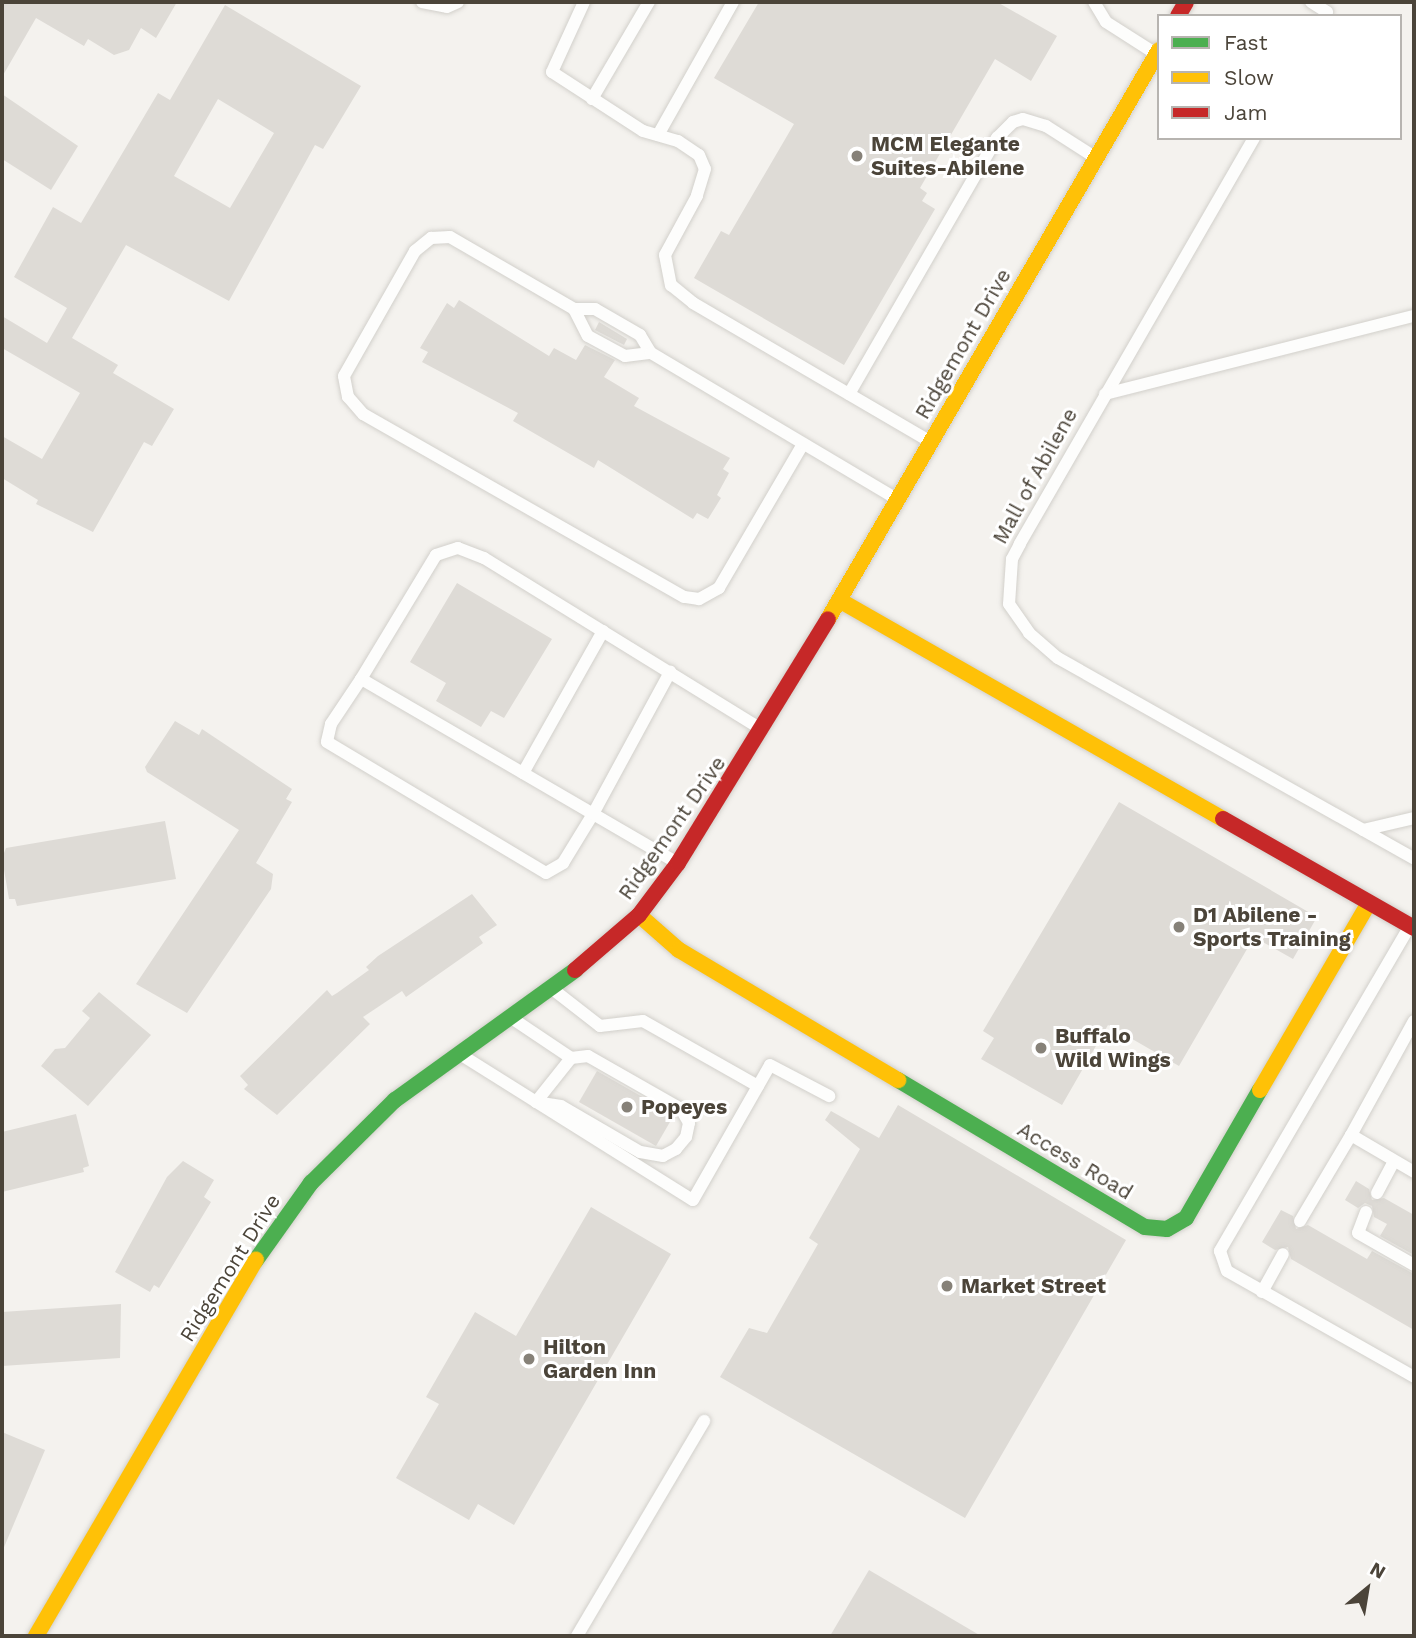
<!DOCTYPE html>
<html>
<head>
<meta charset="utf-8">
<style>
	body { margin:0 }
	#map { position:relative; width:1416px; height:1638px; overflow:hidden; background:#f4f2ee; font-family:"Work Sans",sans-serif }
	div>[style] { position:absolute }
	.building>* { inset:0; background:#dedbd6 }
	.roads { filter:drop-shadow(0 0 2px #d2d0cb) drop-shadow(0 0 2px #d2d0cb) }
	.lane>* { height:12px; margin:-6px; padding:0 6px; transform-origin:6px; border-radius:6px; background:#fdfdfc }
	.fast>* { height:16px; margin:-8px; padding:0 8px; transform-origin:8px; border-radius:8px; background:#4caf50 }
	.slow>* { height:16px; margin:-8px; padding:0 8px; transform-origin:8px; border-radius:8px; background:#ffc107 }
	.jam>* { height:16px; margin:-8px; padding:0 8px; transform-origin:8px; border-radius:8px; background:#c62828 }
	.dots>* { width:19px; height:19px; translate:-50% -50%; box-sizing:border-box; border:4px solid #fff; border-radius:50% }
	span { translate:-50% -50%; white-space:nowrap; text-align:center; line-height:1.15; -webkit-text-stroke:6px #fff; paint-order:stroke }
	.poi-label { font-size:21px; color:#4b4439; font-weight:700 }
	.left { translate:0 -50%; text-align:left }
	.street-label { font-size:21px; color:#4b4439 }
	.frame { position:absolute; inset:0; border:4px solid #4b4439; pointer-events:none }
	.legend { position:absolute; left:1157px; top:14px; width:245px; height:126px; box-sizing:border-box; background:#fff; border:2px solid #b7b4b0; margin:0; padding:9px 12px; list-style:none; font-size:21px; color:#4b4439 }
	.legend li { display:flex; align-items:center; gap:14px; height:35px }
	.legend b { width:35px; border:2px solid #b7b4b0 }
	.north { position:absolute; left:1332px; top:1554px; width:70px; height:70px; -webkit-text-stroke:5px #fff; paint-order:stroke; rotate:30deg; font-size:19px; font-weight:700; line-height:28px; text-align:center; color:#4b4439 }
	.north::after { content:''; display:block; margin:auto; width:24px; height:32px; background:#4b4439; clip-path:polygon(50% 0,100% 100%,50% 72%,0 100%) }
</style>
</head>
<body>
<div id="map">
	<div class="building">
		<i style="clip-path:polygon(2px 2px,177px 2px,156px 38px,141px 28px,129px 50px,114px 55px,88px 39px,84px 46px,36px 18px,2px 77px)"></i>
		<i style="clip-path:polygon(759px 2px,997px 2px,1057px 36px,1031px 81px,995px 59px,920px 188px,927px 193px,922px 201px,935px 209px,844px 365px,694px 278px,721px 231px,729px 235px,794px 124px,714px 78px)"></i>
		<i style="clip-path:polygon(evenodd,225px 5px,361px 86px,323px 149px,315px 145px,229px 301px,126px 245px,72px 338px,118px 365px,113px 373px,174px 409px,152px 446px,144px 442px,93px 532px,36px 504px,38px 500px,2px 478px,2px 436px,42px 459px,80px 393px,2px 348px,2px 316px,47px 343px,67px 308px,14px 277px,53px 207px,81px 223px,158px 93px,170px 100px,225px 5px,218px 99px,274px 133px,230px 208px,174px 176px,218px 99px)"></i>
		<i style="clip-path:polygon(2px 94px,78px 146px,51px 190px,2px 159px)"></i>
		<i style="clip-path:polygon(459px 300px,549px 356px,554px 348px,576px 360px,585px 345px,615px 360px,604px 377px,639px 398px,634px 406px,730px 458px,723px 469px,729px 473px,717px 495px,721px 498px,708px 519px,697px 513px,693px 519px,598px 460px,594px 468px,513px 421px,518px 413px,422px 362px,428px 352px,420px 348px,447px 303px,454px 308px)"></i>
		<i style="clip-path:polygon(599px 322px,627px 339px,624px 345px,595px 330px)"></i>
		<i style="clip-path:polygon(457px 583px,552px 639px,504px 718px,491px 711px,481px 727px,436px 701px,446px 683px,410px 662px)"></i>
		<i style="clip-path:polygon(175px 721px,199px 735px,202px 729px,292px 789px,286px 799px,292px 802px,256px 863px,273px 874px,271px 889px,187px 1013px,136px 984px,239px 830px,147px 772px,145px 767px)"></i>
		<i style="clip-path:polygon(1119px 802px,1317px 917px,1293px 959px,1254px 937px,1179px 1066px,1108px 1025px,1062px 1105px,981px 1059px,994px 1038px,983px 1031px)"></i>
		<i style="clip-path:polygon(165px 821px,176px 879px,17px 906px,15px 899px,9px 899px,2px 858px,6px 848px)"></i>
		<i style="clip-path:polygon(472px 894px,497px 925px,479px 937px,483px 943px,406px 997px,402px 991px,363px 1017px,370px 1024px,277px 1115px,244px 1089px,248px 1085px,240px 1076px,327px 990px,332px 996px,337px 993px,369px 970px,366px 967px,378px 956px)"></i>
		<i style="clip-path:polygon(99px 992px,151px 1035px,88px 1106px,41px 1066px,55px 1049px,65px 1048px,90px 1018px,82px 1011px)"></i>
		<i style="clip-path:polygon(597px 1071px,674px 1115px,656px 1146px,579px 1102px)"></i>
		<i style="clip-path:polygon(898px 1105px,1126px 1240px,965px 1518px,720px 1377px,749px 1328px,767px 1333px,818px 1244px,809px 1238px,860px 1149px,825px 1120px,831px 1111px,879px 1138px)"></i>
		<i style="clip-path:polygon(76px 1114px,89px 1166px,83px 1168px,84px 1172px,2px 1192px,2px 1132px)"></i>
		<i style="clip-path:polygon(183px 1161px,214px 1180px,204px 1197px,211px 1202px,159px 1288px,154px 1285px,150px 1292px,115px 1272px,167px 1177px)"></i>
		<i style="clip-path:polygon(1356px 1181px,1369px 1189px,1372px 1200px,1384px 1198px,1414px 1215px,1414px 1255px,1380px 1236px,1387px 1224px,1374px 1217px,1372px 1206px,1365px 1203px,1358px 1208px,1345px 1200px)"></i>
		<i style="clip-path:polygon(591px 1207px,671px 1254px,514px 1525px,478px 1504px,469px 1520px,396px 1478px,439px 1404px,426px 1397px,475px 1312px,516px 1336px)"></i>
		<i style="clip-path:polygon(1281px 1210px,1293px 1216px,1296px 1229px,1308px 1225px,1367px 1259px,1372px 1251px,1414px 1274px,1414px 1330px,1291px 1259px,1288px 1247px,1275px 1250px,1262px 1242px)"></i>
		<i style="clip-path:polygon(121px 1304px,120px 1358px,2px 1366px,2px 1312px)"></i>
		<i style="clip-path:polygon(2px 1432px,45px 1450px,2px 1552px)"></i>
		<i style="clip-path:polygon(869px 1570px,981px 1636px,830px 1636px)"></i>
	</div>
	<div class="roads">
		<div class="lane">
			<i style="left:422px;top:2px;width:25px;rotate:11deg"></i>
			<i style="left:447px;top:7px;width:12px;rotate:-24deg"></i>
			<i style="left:584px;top:2px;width:77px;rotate:114.6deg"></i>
			<i style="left:552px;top:72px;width:108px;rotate:33deg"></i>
			<i style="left:643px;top:131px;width:36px;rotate:16deg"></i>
			<i style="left:678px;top:141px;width:25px;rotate:34deg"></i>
			<i style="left:699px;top:155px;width:15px;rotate:67deg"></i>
			<i style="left:705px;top:169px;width:28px;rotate:107deg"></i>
			<i style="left:697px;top:196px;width:67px;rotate:118.5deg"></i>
			<i style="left:665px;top:255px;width:31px;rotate:79deg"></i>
			<i style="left:671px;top:285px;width:28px;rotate:39deg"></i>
			<i style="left:693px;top:303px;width:271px;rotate:30.3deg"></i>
			<i style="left:1094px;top:2px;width:23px;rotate:59deg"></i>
			<i style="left:1106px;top:22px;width:56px;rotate:32.6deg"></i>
			<i style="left:1311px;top:2px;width:19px;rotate:32deg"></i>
			<i style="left:592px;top:99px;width:113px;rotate:-59.6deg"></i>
			<i style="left:658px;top:135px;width:153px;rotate:-60.6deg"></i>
			<i style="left:1254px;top:138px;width:469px;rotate:120deg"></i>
			<i style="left:1020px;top:544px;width:17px;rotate:118deg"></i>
			<i style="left:1012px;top:559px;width:45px;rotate:93.8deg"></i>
			<i style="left:1009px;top:604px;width:35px;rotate:55deg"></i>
			<i style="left:1029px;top:633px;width:38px;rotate:41deg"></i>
			<i style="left:1058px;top:658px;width:409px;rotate:29.4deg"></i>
			<i style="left:574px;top:309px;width:21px"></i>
			<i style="left:595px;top:309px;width:52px;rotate:30deg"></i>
			<i style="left:640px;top:335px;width:21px;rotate:59deg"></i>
			<i style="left:849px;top:394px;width:296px;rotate:-60deg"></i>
			<i style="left:997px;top:138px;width:23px;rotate:-45deg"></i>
			<i style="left:1013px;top:122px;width:10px;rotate:-17deg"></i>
			<i style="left:1023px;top:119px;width:24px;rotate:17deg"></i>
			<i style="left:1046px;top:126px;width:56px;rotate:32.6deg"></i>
			<i style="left:1105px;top:394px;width:319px;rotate:-14.2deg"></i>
			<i style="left:803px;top:444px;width:167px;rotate:120.3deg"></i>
			<i style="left:719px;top:588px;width:23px;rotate:151deg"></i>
			<i style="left:699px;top:599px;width:15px;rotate:-172deg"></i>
			<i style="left:684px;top:597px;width:369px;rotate:-150.3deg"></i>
			<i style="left:363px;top:414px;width:23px;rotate:-131deg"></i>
			<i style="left:348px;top:397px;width:21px;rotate:-101deg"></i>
			<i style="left:344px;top:376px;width:144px;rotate:-60.4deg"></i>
			<i style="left:415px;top:251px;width:21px;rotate:-39deg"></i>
			<i style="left:431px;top:238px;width:19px;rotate:-3deg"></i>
			<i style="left:450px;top:237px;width:143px;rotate:30.1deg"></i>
			<i style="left:574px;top:309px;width:30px;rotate:63deg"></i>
			<i style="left:588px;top:336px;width:42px;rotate:28.4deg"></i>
			<i style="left:625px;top:356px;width:26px;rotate:-7deg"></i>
			<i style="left:651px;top:353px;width:282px;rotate:30.7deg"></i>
			<i style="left:361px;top:679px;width:54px;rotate:123.7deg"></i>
			<i style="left:331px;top:724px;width:18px;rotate:103deg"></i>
			<i style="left:327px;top:742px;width:255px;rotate:30.9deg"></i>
			<i style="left:546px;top:873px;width:20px;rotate:-30deg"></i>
			<i style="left:563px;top:863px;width:57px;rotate:-58.5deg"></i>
			<i style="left:593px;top:814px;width:162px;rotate:-61.5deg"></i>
			<i style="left:523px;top:773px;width:163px;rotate:-60.6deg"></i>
			<i style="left:1363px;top:830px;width:52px;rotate:-13.2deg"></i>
			<i style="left:674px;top:861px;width:362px;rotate:-149.8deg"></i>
			<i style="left:361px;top:679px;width:145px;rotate:-58.8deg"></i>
			<i style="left:436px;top:555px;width:23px;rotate:-18deg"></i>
			<i style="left:458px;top:548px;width:28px;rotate:21deg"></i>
			<i style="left:484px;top:558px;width:322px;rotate:31.7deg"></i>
			<i style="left:1408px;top:929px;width:373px;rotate:120.3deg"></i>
			<i style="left:1220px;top:1251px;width:21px;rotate:71deg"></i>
			<i style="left:1227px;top:1271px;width:215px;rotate:29.5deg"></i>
			<i style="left:555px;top:991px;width:57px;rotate:37.9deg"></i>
			<i style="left:600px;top:1026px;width:43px;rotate:-6.6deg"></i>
			<i style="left:643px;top:1021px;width:132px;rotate:29.5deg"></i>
			<i style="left:516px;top:1021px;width:66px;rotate:33.9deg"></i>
			<i style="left:1414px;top:1021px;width:130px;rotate:118.9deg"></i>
			<i style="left:1351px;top:1135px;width:73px;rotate:30.4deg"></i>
			<i style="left:463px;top:1056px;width:271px;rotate:32.1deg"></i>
			<i style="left:693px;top:1200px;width:155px;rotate:-60.3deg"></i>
			<i style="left:770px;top:1065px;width:67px;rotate:27.7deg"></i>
			<i style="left:588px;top:1056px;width:107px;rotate:29.7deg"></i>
			<i style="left:681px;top:1109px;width:16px;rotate:60deg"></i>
			<i style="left:689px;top:1123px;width:14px;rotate:102deg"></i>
			<i style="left:686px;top:1137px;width:16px;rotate:130deg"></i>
			<i style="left:676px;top:1149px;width:15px;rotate:152deg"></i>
			<i style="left:663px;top:1156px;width:23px;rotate:-170deg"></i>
			<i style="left:640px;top:1152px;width:91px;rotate:-149.8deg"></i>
			<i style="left:561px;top:1106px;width:25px;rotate:-171deg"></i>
			<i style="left:536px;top:1102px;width:56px;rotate:-51.5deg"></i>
			<i style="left:571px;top:1058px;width:17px;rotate:-7deg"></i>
			<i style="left:1377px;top:1193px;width:36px;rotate:-62deg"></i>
			<i style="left:1366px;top:1212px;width:22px;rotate:111deg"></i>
			<i style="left:1358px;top:1233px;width:64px;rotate:29.7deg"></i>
			<i style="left:1300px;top:1221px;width:100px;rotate:-59.3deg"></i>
			<i style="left:1262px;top:1292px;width:43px;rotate:-61.1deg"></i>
			<i style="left:577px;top:1636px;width:250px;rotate:-59.4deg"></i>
		</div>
		<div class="fast">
			<i style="left:898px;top:1080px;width:287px;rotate:30.8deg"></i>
			<i style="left:1145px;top:1227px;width:22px;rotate:5deg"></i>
			<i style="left:1167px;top:1229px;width:22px;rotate:-30deg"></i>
			<i style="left:1186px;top:1218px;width:148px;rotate:-60deg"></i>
			<i style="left:256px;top:1260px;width:95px;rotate:-54.5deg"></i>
			<i style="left:311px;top:1183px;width:118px;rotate:-44.7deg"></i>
			<i style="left:395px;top:1100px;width:222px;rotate:-35.8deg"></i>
		</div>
		<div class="slow">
			<i style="left:839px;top:600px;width:442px;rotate:29.7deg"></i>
			<i style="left:828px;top:619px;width:658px;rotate:-59.81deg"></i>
			<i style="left:639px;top:915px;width:53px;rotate:41.2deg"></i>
			<i style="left:679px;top:950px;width:255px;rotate:30.7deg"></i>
			<i style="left:1260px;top:1090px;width:216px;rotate:-59.8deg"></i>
			<i style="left:36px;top:1636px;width:436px;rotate:-59.7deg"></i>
		</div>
		<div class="jam">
			<i style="left:1178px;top:16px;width:16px;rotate:-60deg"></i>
			<i style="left:1223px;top:819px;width:220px;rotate:29.7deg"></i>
			<i style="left:575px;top:970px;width:84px;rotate:-40.7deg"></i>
			<i style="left:639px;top:915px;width:65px;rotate:-53.1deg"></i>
			<i style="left:678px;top:863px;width:286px;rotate:-58.4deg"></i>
		</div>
	</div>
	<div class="dots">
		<i style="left:857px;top:156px;background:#868178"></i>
		<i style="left:1179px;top:927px;background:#868178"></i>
		<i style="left:1041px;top:1048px;background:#868178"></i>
		<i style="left:627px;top:1107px;background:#868178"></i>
		<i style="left:947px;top:1286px;background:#868178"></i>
		<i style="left:529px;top:1359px;background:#868178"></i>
	</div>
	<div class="poi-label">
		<span class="left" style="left:871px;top:156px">MCM Elegante<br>Suites-Abilene</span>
		<span class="left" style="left:1193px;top:927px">D1 Abilene -<br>Sports Training</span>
		<span class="left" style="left:1055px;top:1048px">Buffalo<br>Wild Wings</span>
		<span class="left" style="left:641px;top:1107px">Popeyes</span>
		<span class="left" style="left:961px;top:1286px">Market Street</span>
		<span class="left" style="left:543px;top:1359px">Hilton<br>Garden Inn</span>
	</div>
	<div class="street-label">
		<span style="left:963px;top:344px;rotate:-60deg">Ridgemont Drive</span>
		<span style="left:1035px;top:476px;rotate:-61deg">Mall of Abilene</span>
		<span style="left:672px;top:828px;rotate:-55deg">Ridgemont Drive</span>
		<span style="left:1075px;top:1161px;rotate:31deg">Access Road</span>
		<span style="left:230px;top:1268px;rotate:-58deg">Ridgemont Drive</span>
	</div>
	<div class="frame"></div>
	<ul class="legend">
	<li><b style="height:9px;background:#4caf50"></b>Fast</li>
	<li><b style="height:9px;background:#ffc107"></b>Slow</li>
	<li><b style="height:9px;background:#c62828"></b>Jam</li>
	</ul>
	<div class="north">N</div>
</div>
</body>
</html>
